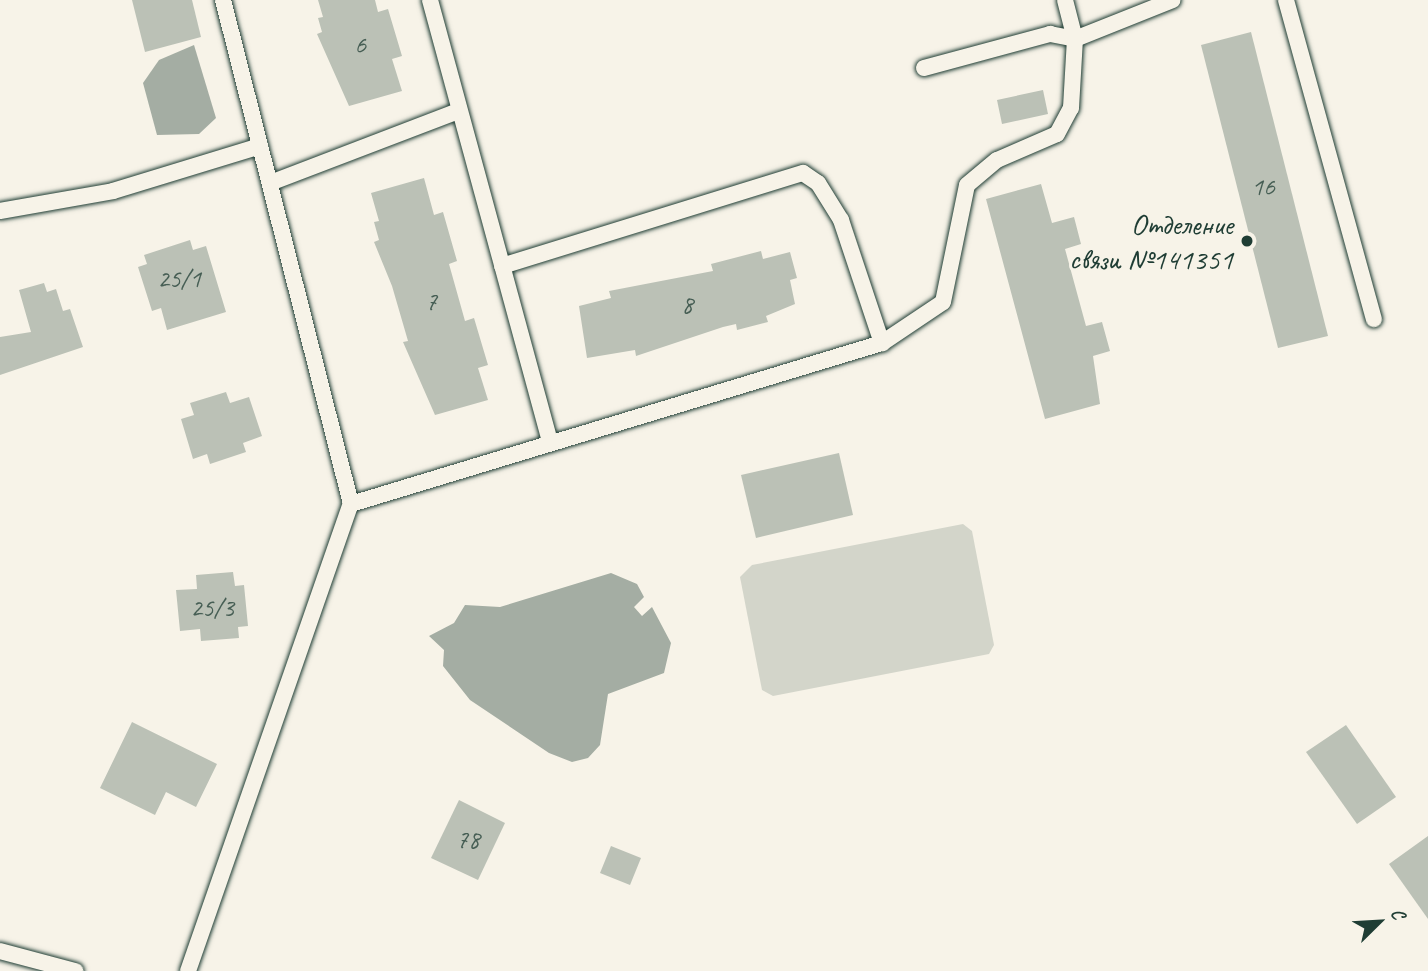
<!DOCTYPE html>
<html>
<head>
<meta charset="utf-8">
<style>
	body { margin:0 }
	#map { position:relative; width:1428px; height:971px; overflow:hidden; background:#f7f3e8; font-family:Caveat,sans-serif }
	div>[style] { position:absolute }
	.green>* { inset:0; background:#d3d5ca }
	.water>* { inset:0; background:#a4ada3 }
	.building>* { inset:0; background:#bbc1b6 }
	.roads { filter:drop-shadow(0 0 2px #1f3d34) drop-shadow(0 0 2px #1f3d34) }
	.service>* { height:16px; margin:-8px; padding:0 8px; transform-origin:8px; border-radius:8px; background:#f7f3e8 }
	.dots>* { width:19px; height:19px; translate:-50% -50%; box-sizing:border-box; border:4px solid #f7f3e8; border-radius:50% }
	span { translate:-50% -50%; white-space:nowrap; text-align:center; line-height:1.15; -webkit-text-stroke:6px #f7f3e8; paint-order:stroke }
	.number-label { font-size:26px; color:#465e54 }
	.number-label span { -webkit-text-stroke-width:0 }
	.poi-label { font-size:30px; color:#1f3d34 }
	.right { translate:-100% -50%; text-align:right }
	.north { position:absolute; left:1344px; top:887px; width:70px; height:70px; -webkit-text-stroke:5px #f7f3e8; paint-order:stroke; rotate:66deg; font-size:19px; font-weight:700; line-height:28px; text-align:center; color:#1f3d34 }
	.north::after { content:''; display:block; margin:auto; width:24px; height:32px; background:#1f3d34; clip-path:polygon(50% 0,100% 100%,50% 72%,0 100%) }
</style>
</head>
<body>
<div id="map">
	<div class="green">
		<i style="clip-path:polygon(963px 524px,972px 531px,994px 645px,989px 654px,773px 696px,762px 690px,740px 577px,752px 565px)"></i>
	</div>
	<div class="water">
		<i style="clip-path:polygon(194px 45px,216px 118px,199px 134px,157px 135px,143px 83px,159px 60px)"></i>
		<i style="clip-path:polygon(611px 573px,637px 584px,644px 597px,634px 607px,642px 616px,652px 607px,671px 643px,664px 673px,608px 694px,600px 745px,588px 758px,572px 762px,549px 753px,470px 700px,443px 666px,444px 650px,429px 636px,454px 623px,465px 605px,500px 607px)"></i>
	</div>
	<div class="building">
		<i style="clip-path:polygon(132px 0,192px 0,201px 37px,145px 52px)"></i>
		<i style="clip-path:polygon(318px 0,375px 0,378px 12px,388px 9px,402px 56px,392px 59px,402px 91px,349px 106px,317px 34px,322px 32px,318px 18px,323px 17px)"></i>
		<i style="clip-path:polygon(1251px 32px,1328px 336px,1278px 348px,1201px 45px)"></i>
		<i style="clip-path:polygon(1043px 90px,1048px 114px,1002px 124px,997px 100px)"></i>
		<i style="clip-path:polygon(424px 178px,434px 215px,443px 212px,457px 261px,449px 264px,465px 321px,474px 318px,488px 365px,478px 368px,488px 400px,435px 415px,403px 342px,408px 341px,392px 286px,374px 242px,379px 240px,374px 222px,379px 221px,371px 193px)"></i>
		<i style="clip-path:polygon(1041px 184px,1052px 223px,1074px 217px,1081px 244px,1065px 249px,1086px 326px,1102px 322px,1110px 351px,1093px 356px,1100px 404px,1045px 419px,986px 199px)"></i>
		<i style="clip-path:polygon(190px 240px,193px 250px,206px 246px,226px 312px,167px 330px,161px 308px,152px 311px,138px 267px,147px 264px,144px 255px)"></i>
		<i style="clip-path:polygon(761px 251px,763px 259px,790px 252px,797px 278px,790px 280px,795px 304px,766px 316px,768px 322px,737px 330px,736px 324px,723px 327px,636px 356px,635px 350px,587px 358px,579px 306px,611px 298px,609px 291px,713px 271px,711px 264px)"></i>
		<i style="clip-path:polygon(44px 283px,47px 292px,56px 289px,63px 311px,70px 309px,83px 347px,0 375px,0 337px,31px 332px,19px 290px)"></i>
		<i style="clip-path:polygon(226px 392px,230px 403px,249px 397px,262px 436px,243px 443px,246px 452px,210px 464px,207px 454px,193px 459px,181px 419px,194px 415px,190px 403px)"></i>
		<i style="clip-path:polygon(839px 453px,853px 515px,756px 538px,741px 475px)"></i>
		<i style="clip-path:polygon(233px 572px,235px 586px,244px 585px,248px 626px,238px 627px,239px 638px,201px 641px,200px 629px,180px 631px,176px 590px,197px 589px,196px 575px)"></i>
		<i style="clip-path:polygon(132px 722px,217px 764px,196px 807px,166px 792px,155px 815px,100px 788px)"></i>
		<i style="clip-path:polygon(1346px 725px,1396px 797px,1357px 824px,1306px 752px)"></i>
		<i style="clip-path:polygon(459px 800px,505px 823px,478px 880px,431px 858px)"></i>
		<i style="clip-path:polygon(1428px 836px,1428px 919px,1389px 864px)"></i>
		<i style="clip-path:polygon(611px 846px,641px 858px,630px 885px,600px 873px)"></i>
	</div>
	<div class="roads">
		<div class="service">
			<i style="left:430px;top:0;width:457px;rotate:74.8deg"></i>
			<i style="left:1286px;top:0;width:331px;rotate:74.6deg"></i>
			<i style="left:924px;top:68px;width:131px;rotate:-15.1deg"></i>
			<i style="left:1050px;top:34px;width:25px;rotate:11deg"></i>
			<i style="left:1075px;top:39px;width:105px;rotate:-21.7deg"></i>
			<i style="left:270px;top:183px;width:202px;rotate:-20.9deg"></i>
			<i style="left:0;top:211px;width:115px;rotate:-10deg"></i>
			<i style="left:113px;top:191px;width:154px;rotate:-17deg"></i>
			<i style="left:502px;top:266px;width:315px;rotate:-17.2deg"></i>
			<i style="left:803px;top:173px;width:18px;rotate:34deg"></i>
			<i style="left:818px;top:183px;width:44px;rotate:58.1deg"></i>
			<i style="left:841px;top:220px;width:130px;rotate:71.6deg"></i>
			<i style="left:351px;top:504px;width:555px;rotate:-16.87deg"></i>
			<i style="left:882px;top:343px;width:73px;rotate:-33.9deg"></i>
			<i style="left:943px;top:302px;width:119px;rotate:-78.4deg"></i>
			<i style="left:967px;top:185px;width:39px;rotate:-40deg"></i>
			<i style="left:997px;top:160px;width:65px;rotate:-23.4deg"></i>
			<i style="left:1057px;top:134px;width:30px;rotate:-62deg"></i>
			<i style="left:1071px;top:108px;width:69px;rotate:-86.7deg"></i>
			<i style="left:1075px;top:39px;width:40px;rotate:-104.4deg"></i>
			<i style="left:0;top:951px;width:78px;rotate:14.9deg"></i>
			<i style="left:188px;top:971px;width:495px;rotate:-70.8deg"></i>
			<i style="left:351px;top:504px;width:520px;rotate:-104.25deg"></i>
		</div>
	</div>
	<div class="dots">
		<i style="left:1247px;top:241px;background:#1f3d34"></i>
	</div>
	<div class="number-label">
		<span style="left:360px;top:45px">6</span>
		<span style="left:1263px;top:187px">16</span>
		<span style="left:179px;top:279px">25/1</span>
		<span style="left:431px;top:302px">7</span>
		<span style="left:687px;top:305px">8</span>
		<span style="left:212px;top:608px">25/3</span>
		<span style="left:468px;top:840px">78</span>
	</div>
	<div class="poi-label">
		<span class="right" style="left:1233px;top:241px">Отделение<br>связи №141351</span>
	</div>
	<div class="north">С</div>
</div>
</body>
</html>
